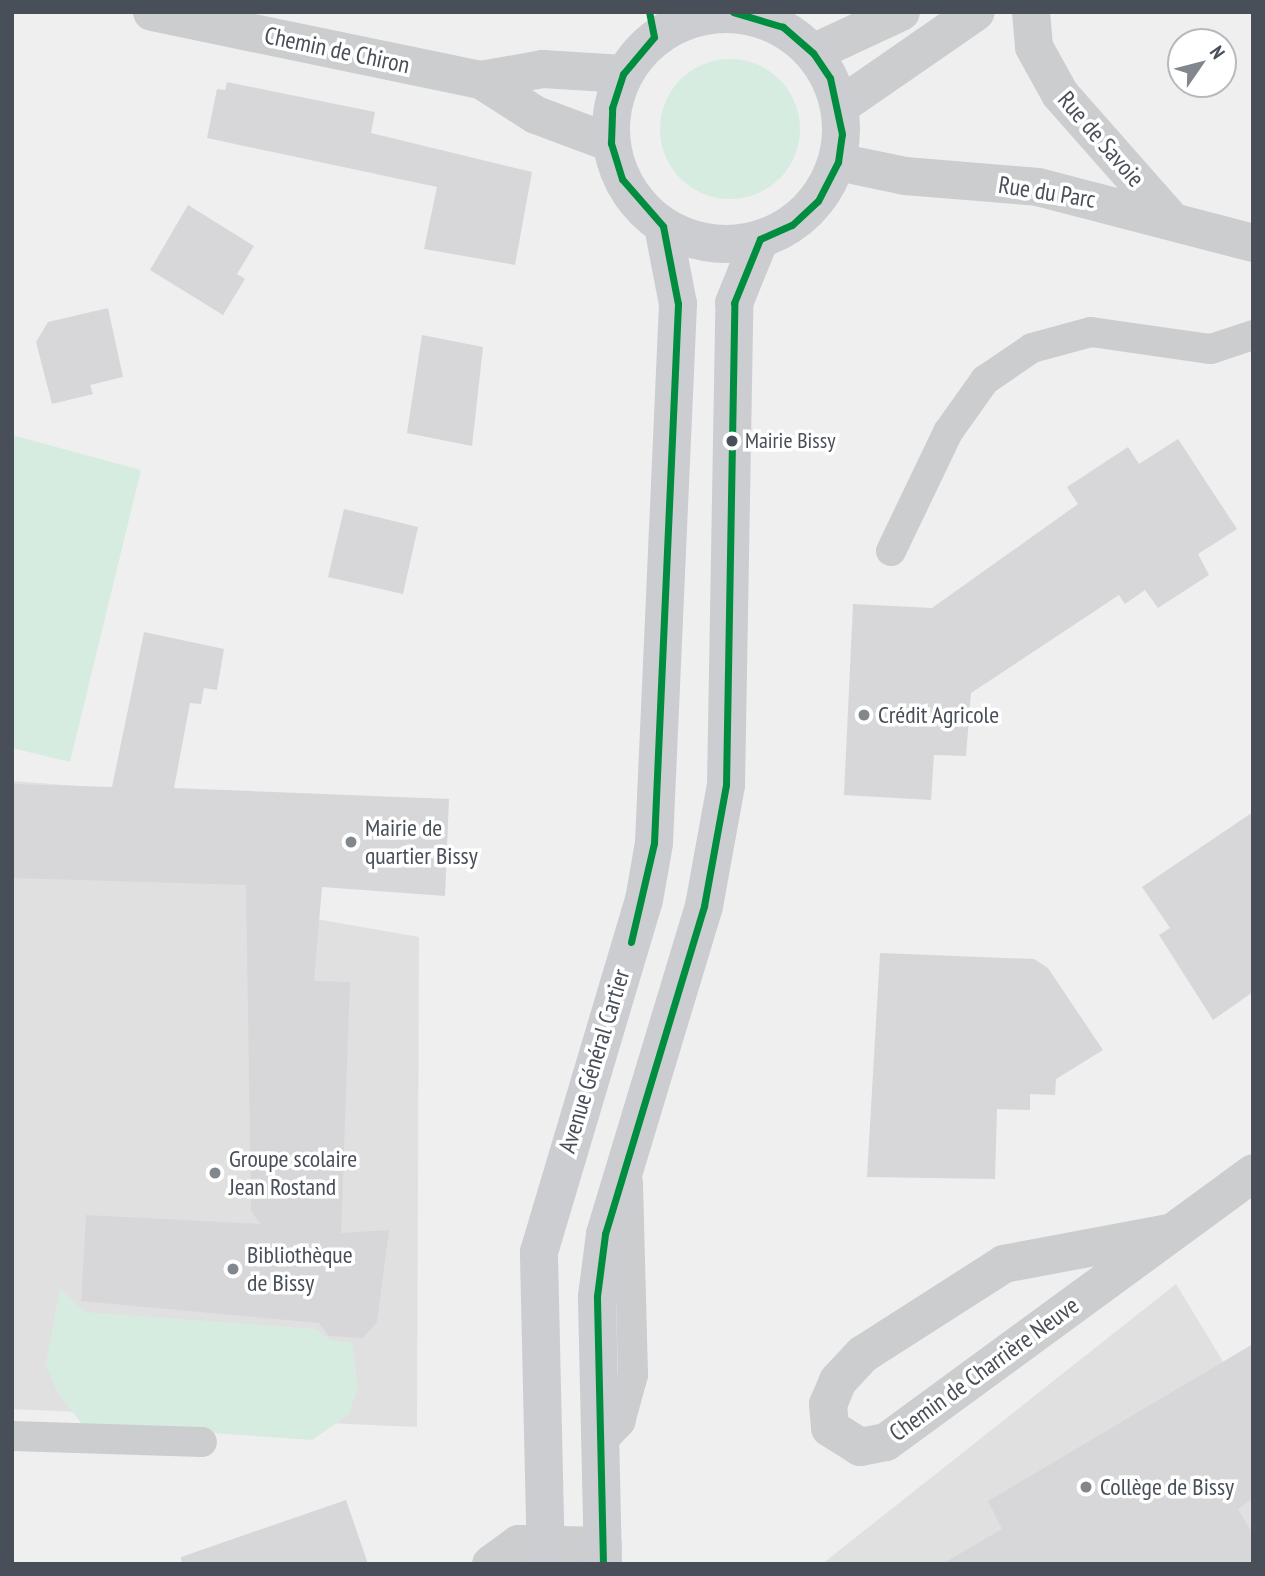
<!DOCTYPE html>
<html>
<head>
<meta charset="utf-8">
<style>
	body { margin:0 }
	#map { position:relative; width:1265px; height:1576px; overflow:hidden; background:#efefef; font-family:"PT Sans Narrow",sans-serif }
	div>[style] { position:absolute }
	.education>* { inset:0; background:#e1e0e0 }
	.green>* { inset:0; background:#d6ece1 }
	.round { border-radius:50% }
	.building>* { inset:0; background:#d7d7d9 }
	.lane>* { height:30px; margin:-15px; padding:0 15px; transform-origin:15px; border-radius:15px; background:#cbcdcf }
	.street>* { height:38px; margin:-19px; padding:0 19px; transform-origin:19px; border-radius:19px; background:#cbcdcf }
	.secondary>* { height:38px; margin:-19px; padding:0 19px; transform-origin:19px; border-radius:19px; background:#cbcdd0 }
	.secondary>.ring { margin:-19px; padding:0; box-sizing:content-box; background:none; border:38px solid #cbcdd0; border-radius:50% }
	.bus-1>* { height:7px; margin:-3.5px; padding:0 3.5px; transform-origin:3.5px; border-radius:3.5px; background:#008d3f }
	.dots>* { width:19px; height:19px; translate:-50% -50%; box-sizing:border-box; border:4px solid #fff; border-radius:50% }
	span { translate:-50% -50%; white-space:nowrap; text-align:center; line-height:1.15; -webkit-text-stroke:7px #fff; paint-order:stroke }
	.bus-label { font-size:22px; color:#484f59 }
	.left { translate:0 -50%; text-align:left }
	.street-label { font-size:24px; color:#484f59 }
	.poi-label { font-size:24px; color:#484f59 }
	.frame { position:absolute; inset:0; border:14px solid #484f59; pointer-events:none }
	.north { position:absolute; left:1167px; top:28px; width:70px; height:70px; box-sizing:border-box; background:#fff; border:2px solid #b6b9bd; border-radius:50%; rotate:55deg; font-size:19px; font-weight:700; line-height:28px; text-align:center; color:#484f59 }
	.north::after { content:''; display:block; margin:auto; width:24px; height:32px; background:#82878e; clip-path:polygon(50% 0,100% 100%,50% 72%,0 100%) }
</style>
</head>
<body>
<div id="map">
	<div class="education">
		<i style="clip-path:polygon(12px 781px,252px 799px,259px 909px,419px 937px,417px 1427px,12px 1409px)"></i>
		<i style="clip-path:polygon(1176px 1284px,1253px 1411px,1253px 1564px,822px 1564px)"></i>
	</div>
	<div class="green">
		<i class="round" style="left:660px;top:59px;width:140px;height:140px"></i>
		<i style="clip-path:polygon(12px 435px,141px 470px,70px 762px,12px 748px)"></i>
		<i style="clip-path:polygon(60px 1288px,85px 1312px,316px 1329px,330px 1340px,352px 1343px,358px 1388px,348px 1415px,312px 1440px,82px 1424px,57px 1392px,46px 1364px)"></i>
	</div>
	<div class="building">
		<i style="clip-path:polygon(227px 82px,375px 112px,371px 133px,532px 172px,515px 265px,424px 249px,437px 187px,207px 138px,217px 89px,225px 90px)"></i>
		<i style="clip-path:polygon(188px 205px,254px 246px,237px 274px,245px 279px,223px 315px,150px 270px)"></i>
		<i style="clip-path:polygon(108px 308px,123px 377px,90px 385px,93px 394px,52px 404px,36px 342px,48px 322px)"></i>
		<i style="clip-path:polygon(422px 335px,483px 347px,472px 446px,407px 433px)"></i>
		<i style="clip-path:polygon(1178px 439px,1237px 529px,1198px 554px,1209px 575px,1158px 608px,1145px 590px,1125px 604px,1119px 595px,971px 693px,966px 756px,934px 755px,931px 800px,844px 795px,853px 604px,932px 608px,1078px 504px,1067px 487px,1128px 447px,1139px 464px)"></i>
		<i style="clip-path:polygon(344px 509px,418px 527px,403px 594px,328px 577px)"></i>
		<i style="clip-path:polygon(144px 632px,224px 649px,217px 690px,204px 688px,201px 704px,190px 703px,174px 788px,449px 799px,445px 896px,322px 887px,314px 981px,350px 982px,341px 1233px,389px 1230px,377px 1322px,363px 1338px,329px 1336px,319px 1323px,81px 1301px,86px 1215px,260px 1224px,251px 1211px,246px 885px,12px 878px,12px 784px,112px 787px)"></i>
		<i style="clip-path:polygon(1253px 812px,1253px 992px,1213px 1020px,1159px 935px,1170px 928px,1142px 887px)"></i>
		<i style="clip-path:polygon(880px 953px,1034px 959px,1048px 968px,1103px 1050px,1056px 1079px,1055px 1095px,1030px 1094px,1030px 1110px,997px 1109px,995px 1179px,867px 1177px)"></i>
		<i style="clip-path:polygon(1253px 1344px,1253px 1498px,1238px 1509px,1253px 1534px,1253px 1564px,942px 1564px,1002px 1529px,988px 1501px)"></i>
		<i style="clip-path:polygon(346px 1500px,368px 1564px,182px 1564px,181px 1557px)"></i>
	</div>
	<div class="lane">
		<i style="left:891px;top:551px;width:132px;rotate:-64.4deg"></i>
		<i style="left:948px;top:432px;width:64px;rotate:-54.6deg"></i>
		<i style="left:985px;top:380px;width:57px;rotate:-34.2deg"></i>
		<i style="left:1032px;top:348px;width:61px;rotate:-15.2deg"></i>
		<i style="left:1091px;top:332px;width:121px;rotate:8.1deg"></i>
		<i style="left:1211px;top:349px;width:44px;rotate:-18.4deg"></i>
		<i style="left:12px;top:1436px;width:190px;rotate:1.8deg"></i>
		<i style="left:601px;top:1442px;width:28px;rotate:-46deg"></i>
		<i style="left:620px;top:1422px;width:49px;rotate:-74.5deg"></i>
		<i style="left:633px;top:1375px;width:193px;rotate:-91.5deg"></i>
	</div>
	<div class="street">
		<i style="left:152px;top:12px;width:336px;rotate:11.7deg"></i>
		<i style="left:481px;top:80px;width:65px;rotate:32.5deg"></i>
		<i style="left:536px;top:115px;width:80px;rotate:20.5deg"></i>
		<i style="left:1031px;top:12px;width:35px;rotate:85deg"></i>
		<i style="left:1034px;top:47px;width:54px;rotate:61deg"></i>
		<i style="left:1060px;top:94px;width:168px;rotate:48.6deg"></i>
		<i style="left:813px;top:53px;width:97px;rotate:-25deg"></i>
		<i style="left:481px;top:80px;width:63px;rotate:-10.1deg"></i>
		<i style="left:543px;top:69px;width:80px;rotate:3.6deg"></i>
		<i style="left:840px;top:106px;width:165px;rotate:-34.7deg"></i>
		<i style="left:838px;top:162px;width:68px;rotate:11.8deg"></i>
		<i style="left:905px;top:176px;width:133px;rotate:4.7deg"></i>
		<i style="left:1038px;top:187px;width:222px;rotate:14.6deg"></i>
		<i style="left:1169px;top:1233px;width:168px;rotate:169.4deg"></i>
		<i style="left:1004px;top:1264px;width:167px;rotate:147.4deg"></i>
		<i style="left:863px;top:1354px;width:37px;rotate:133deg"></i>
		<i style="left:838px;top:1381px;width:25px;rotate:113deg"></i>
		<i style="left:828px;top:1404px;width:24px;rotate:85deg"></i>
		<i style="left:830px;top:1428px;width:36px;rotate:32deg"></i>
		<i style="left:860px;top:1447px;width:26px;rotate:-11deg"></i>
		<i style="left:886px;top:1442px;width:455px;rotate:-36.2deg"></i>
		<i style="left:491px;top:1564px;width:34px;rotate:-36deg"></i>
		<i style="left:519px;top:1544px;width:84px;rotate:1.4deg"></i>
	</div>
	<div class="secondary">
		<i class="ring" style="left:611px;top:14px;width:192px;height:192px"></i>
		<i style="left:546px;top:1564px;width:312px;rotate:-91.3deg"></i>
		<i style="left:539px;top:1252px;width:367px;rotate:-73.4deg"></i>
		<i style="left:644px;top:900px;width:58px;rotate:-80deg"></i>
		<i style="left:654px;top:843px;width:540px;rotate:-87.45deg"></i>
		<i style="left:678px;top:304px;width:79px;rotate:-100.9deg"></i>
		<i style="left:603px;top:1564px;width:268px;rotate:-91.3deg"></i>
		<i style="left:597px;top:1296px;width:63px;rotate:-82.6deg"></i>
		<i style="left:605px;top:1234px;width:343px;rotate:-73.2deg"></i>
		<i style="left:704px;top:906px;width:123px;rotate:-79.7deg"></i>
		<i style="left:726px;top:785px;width:482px;rotate:-89deg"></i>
		<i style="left:734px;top:303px;width:69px;rotate:-67.9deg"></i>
	</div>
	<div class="bus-1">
		<i style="left:631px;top:942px;width:102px;rotate:-76.9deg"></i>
		<i style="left:654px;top:843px;width:540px;rotate:-87.45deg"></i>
		<i style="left:678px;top:304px;width:79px;rotate:-100.9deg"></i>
		<i style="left:663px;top:226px;width:62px;rotate:-131.1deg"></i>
		<i style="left:622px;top:179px;width:38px;rotate:-107deg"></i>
		<i style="left:611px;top:143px;width:35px;rotate:-88deg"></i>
		<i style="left:612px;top:108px;width:36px;rotate:-72deg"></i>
		<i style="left:623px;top:74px;width:48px;rotate:-50deg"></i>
		<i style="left:654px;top:37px;width:25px;rotate:-101deg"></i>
		<i style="left:603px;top:1564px;width:268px;rotate:-91.3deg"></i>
		<i style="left:597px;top:1296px;width:63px;rotate:-82.6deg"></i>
		<i style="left:605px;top:1234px;width:343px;rotate:-73.2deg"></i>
		<i style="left:704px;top:906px;width:123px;rotate:-79.7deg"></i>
		<i style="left:726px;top:785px;width:482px;rotate:-89deg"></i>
		<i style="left:734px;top:303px;width:69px;rotate:-67.9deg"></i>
		<i style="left:760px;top:239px;width:35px;rotate:-24deg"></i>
		<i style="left:792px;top:225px;width:35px;rotate:-43deg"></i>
		<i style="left:818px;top:201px;width:44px;rotate:-62.9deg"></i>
		<i style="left:838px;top:162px;width:28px;rotate:-82deg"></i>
		<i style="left:842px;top:134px;width:57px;rotate:-102.1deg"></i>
		<i style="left:830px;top:78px;width:30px;rotate:-124deg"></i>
		<i style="left:813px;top:53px;width:40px;rotate:-139deg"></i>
		<i style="left:783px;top:27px;width:52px;rotate:-163.3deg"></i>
	</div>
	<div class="dots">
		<i style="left:732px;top:441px;background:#484f59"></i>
		<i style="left:864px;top:715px;background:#82878e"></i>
		<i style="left:351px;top:842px;background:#82878e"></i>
		<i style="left:215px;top:1173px;background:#82878e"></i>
		<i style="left:233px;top:1269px;background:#82878e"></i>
		<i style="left:1086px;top:1487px;background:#82878e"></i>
	</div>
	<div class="bus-label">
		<span class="left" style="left:745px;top:441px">Mairie Bissy</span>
	</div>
	<div class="street-label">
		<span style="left:337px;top:50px;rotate:12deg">Chemin de Chiron</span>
		<span style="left:1101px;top:139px;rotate:49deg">Rue de Savoie</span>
		<span style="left:1047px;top:192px;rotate:9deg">Rue du Parc</span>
		<span style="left:594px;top:1061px;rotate:-73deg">Avenue Général Cartier</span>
		<span style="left:984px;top:1369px;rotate:-36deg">Chemin de Charrière Neuve</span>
	</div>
	<div class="poi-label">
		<span class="left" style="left:878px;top:715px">Crédit Agricole</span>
		<span class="left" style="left:365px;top:842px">Mairie de<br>quartier Bissy</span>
		<span class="left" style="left:229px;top:1173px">Groupe scolaire<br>Jean Rostand</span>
		<span class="left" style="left:247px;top:1269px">Bibliothèque<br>de Bissy</span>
		<span class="left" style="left:1100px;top:1487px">Collège de Bissy</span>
	</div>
	<div class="frame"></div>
	<div class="north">N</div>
</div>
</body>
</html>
